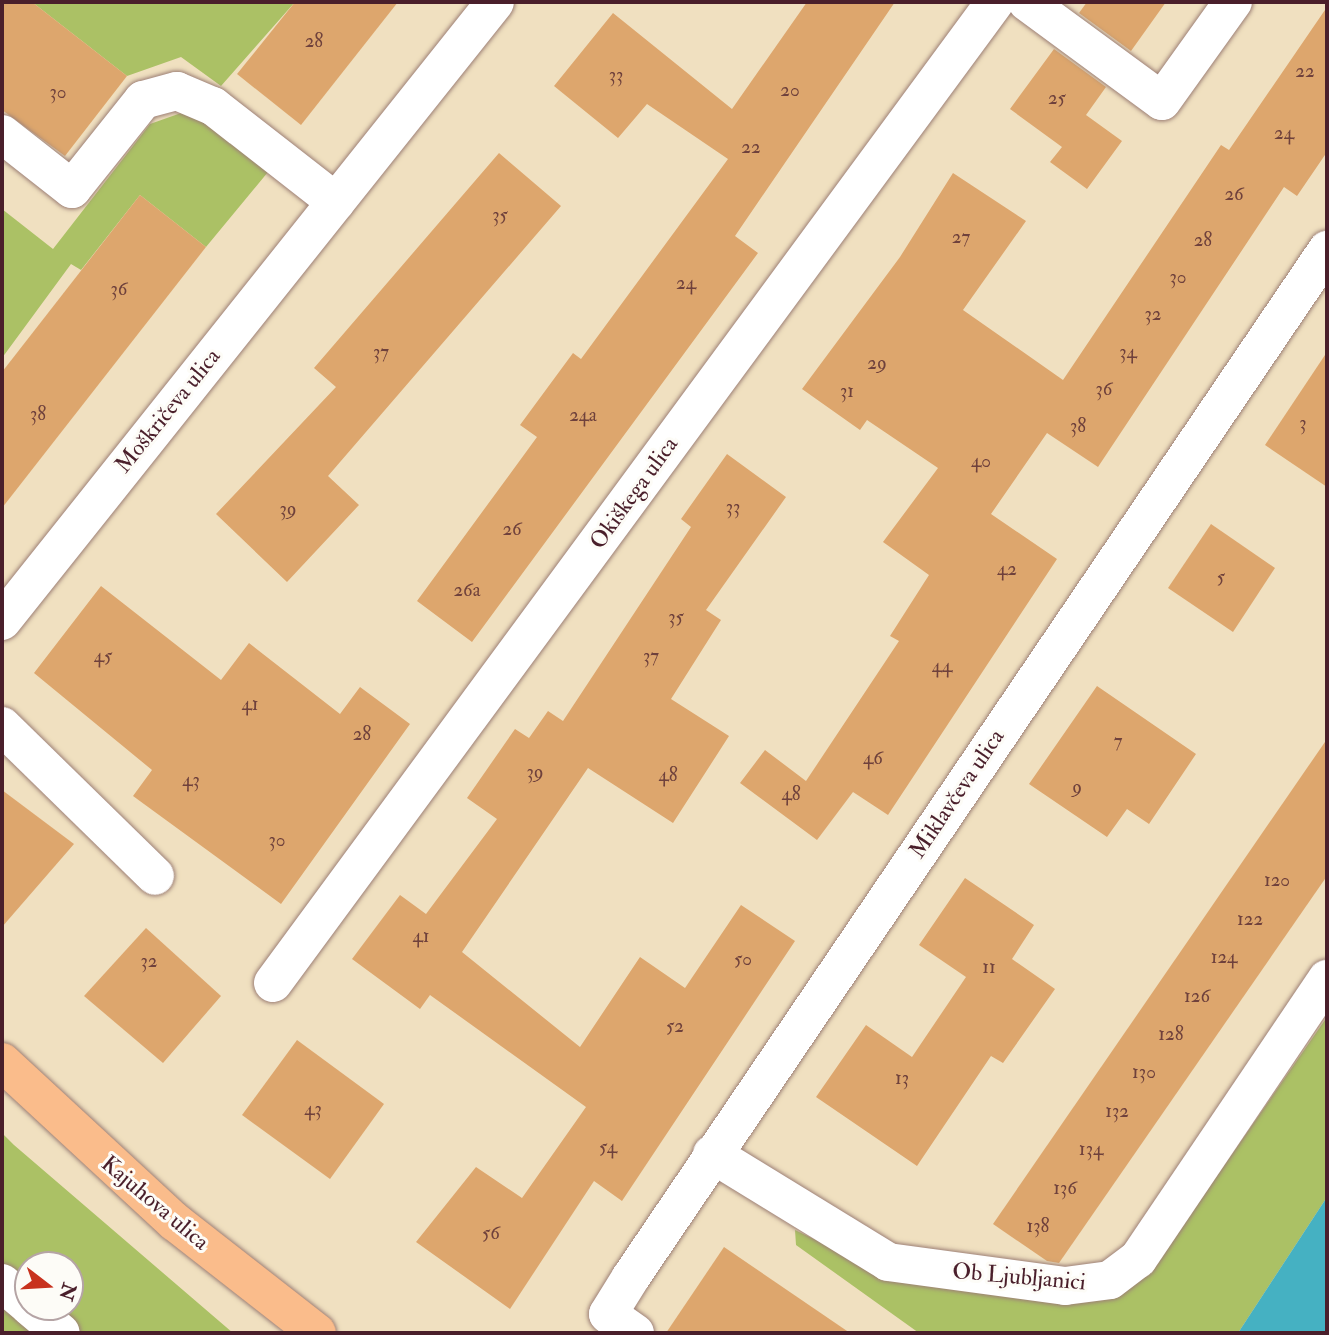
<!DOCTYPE html>
<html>
<head>
<meta charset="utf-8">
<style>
	body { margin:0 }
	#map { position:relative; width:1329px; height:1335px; overflow:hidden; background:#f0e0c0; font-family:"IM FELL Double Pica",serif }
	div>[style] { position:absolute }
	.green>* { inset:0; background:#abc165 }
	.water>* { inset:0; background:#45b1c2 }
	.building>* { inset:0; background:#dda66d }
	.roads { filter:drop-shadow(0 0 2px #9d8076) drop-shadow(0 0 2px #9d8076) }
	.minor>* { height:38px; margin:-19px; padding:0 19px; transform-origin:19px; border-radius:19px; background:#fff }
	.major>* { height:38px; margin:-19px; padding:0 19px; transform-origin:19px; border-radius:19px; background:#fabc8b }
	span { translate:-50% -50%; white-space:nowrap; text-align:center; line-height:1.15; -webkit-text-stroke:6px #fdfcf7; paint-order:stroke }
	.number-label { font-size:19px; color:#6f413c }
	.number-label span { -webkit-text-stroke-width:0 }
	.street-label { font-size:23px; color:#4a1f2b }
	.frame { position:absolute; inset:0; border:4px solid #4a1f2b; pointer-events:none }
	.north { position:absolute; left:14px; top:1251px; width:70px; height:70px; box-sizing:border-box; background:#fdfcf7; border:2px solid #b5a4a5; border-radius:50%; rotate:107deg; font-size:19px; font-weight:700; line-height:28px; text-align:center; color:#4a1f2b }
	.north::after { content:''; display:block; margin:auto; width:24px; height:32px; background:#c8321e; clip-path:polygon(50% 0,100% 100%,50% 72%,0 100%) }
</style>
</head>
<body>
<div id="map">
	<div class="green">
		<i style="clip-path:polygon(32px 2px,295px 2px,221px 86px,181px 57px,127px 76px)"></i>
		<i style="clip-path:polygon(181px 113px,204px 120px,268px 172px,206px 247px,140px 195px,81px 270px,71px 264px,2px 358px,2px 209px,53px 249px,150px 124px)"></i>
		<i style="clip-path:polygon(1327px 1017px,1327px 1197px,1238px 1333px,919px 1333px,796px 1245px,795px 1230px,864px 1263px,1149px 1274px)"></i>
		<i style="clip-path:polygon(evenodd,2px 1133px,14px 1145px,233px 1333px,2px 1333px,2px 1133px,28px 1265px,70px 1265px,70px 1307px,28px 1307px,28px 1265px)"></i>
	</div>
	<div class="water">
		<i style="clip-path:polygon(1327px 1197px,1327px 1333px,1238px 1333px)"></i>
	</div>
	<div class="building">
		<i style="clip-path:polygon(2px 2px,32px 2px,127px 76px,65px 156px,2px 110px)"></i>
		<i style="clip-path:polygon(295px 2px,398px 2px,301px 125px,237px 74px)"></i>
		<i style="clip-path:polygon(807px 2px,895px 2px,735px 236px,758px 253px,472px 642px,417px 601px,537px 437px,520px 425px,573px 353px,581px 359px,728px 159px,647px 104px,618px 138px,554px 86px,613px 13px,732px 109px)"></i>
		<i style="clip-path:polygon(1087px 2px,1166px 2px,1131px 51px,1079px 13px)"></i>
		<i style="clip-path:polygon(1327px 7px,1327px 152px,1297px 196px,1284px 187px,1098px 467px,1047px 433px,991px 514px,1057px 559px,888px 815px,853px 792px,817px 840px,740px 783px,765px 750px,806px 781px,899px 641px,890px 636px,929px 575px,883px 542px,938px 468px,867px 420px,860px 430px,802px 389px,900px 257px,953px 173px,1026px 221px,963px 310px,1063px 380px,1221px 145px,1229px 150px)"></i>
		<i style="clip-path:polygon(1054px 49px,1106px 87px,1086px 115px,1122px 141px,1087px 189px,1050px 162px,1062px 147px,1010px 109px)"></i>
		<i style="clip-path:polygon(499px 153px,561px 206px,328px 476px,359px 505px,287px 582px,216px 514px,336px 387px,314px 368px)"></i>
		<i style="clip-path:polygon(140px 195px,206px 247px,2px 508px,2px 372px)"></i>
		<i style="clip-path:polygon(1327px 352px,1327px 487px,1265px 445px)"></i>
		<i style="clip-path:polygon(727px 454px,786px 497px,706px 610px,721px 620px,671px 699px,729px 736px,673px 823px,588px 768px,462px 952px,580px 1047px,640px 957px,685px 988px,741px 905px,795px 941px,622px 1201px,594px 1181px,510px 1309px,416px 1242px,476px 1167px,522px 1198px,586px 1107px,430px 995px,420px 1009px,352px 959px,400px 895px,426px 914px,497px 819px,467px 798px,515px 729px,529px 738px,548px 711px,563px 721px,691px 527px,681px 519px)"></i>
		<i style="clip-path:polygon(1211px 524px,1275px 568px,1233px 632px,1168px 588px)"></i>
		<i style="clip-path:polygon(101px 586px,221px 680px,249px 643px,340px 714px,360px 687px,410px 724px,281px 904px,133px 796px,152px 770px,34px 673px)"></i>
		<i style="clip-path:polygon(1097px 686px,1196px 754px,1149px 824px,1127px 809px,1107px 837px,1029px 784px)"></i>
		<i style="clip-path:polygon(1327px 739px,1327px 876px,1059px 1263px,1047px 1261px,993px 1224px)"></i>
		<i style="clip-path:polygon(2px 790px,74px 844px,2px 927px)"></i>
		<i style="clip-path:polygon(965px 878px,1034px 925px,1012px 959px,1055px 989px,1003px 1063px,991px 1056px,917px 1166px,816px 1097px,866px 1025px,912px 1057px,966px 977px,919px 945px)"></i>
		<i style="clip-path:polygon(146px 928px,221px 996px,163px 1063px,84px 996px)"></i>
		<i style="clip-path:polygon(297px 1040px,384px 1104px,330px 1179px,242px 1115px)"></i>
		<i style="clip-path:polygon(724px 1247px,850px 1333px,666px 1333px)"></i>
	</div>
	<div class="roads">
		<div class="minor">
			<i style="left:1027px;top:2px;width:167px;rotate:36.3deg"></i>
			<i style="left:1162px;top:101px;width:122px;rotate:-54.4deg"></i>
			<i style="left:2px;top:134px;width:89px;rotate:38.2deg"></i>
			<i style="left:72px;top:189px;width:114px;rotate:-51.4deg"></i>
			<i style="left:143px;top:100px;width:35px;rotate:-15deg"></i>
			<i style="left:177px;top:91px;width:39px;rotate:23deg"></i>
			<i style="left:213px;top:106px;width:156px;rotate:38deg"></i>
			<i style="left:2px;top:621px;width:791px;rotate:-51.46deg"></i>
			<i style="left:2px;top:726px;width:214px;rotate:44.4deg"></i>
			<i style="left:273px;top:983px;width:1218px;rotate:-53.65deg"></i>
			<i style="left:712px;top:1154px;width:206px;rotate:31.5deg"></i>
			<i style="left:888px;top:1262px;width:179px;rotate:7.7deg"></i>
			<i style="left:1065px;top:1286px;width:45px;rotate:-7.6deg"></i>
			<i style="left:1110px;top:1280px;width:35px;rotate:-37deg"></i>
			<i style="left:1138px;top:1259px;width:338px;rotate:-56deg"></i>
			<i style="left:2px;top:1283px;width:34px;rotate:40deg"></i>
			<i style="left:30px;top:1307px;width:40px;rotate:40deg"></i>
			<i style="left:635px;top:1333px;width:33px;rotate:-145deg"></i>
			<i style="left:608px;top:1314px;width:44px;rotate:-58.1deg"></i>
			<i style="left:631px;top:1277px;width:1241px;rotate:-55.87deg"></i>
		</div>
		<div class="major">
			<i style="left:2px;top:1062px;width:236px;rotate:42.8deg"></i>
			<i style="left:175px;top:1222px;width:180px;rotate:38deg"></i>
		</div>
	</div>
	<div class="number-label">
		<span style="left:314px;top:42px">28</span>
		<span style="left:1305px;top:72px">22</span>
		<span style="left:616px;top:76px">33</span>
		<span style="left:790px;top:91px">20</span>
		<span style="left:58px;top:93px">30</span>
		<span style="left:1057px;top:99px">25</span>
		<span style="left:1284px;top:134px">24</span>
		<span style="left:751px;top:148px">22</span>
		<span style="left:1234px;top:195px">26</span>
		<span style="left:500px;top:216px">35</span>
		<span style="left:961px;top:238px">27</span>
		<span style="left:1203px;top:241px">28</span>
		<span style="left:1178px;top:278px">30</span>
		<span style="left:686px;top:284px">24</span>
		<span style="left:119px;top:290px">36</span>
		<span style="left:1153px;top:315px">32</span>
		<span style="left:381px;top:353px">37</span>
		<span style="left:1128px;top:353px">34</span>
		<span style="left:877px;top:364px">29</span>
		<span style="left:1104px;top:390px">36</span>
		<span style="left:847px;top:392px">31</span>
		<span style="left:38px;top:415px">38</span>
		<span style="left:583px;top:416px">24a</span>
		<span style="left:1303px;top:424px">3</span>
		<span style="left:1078px;top:427px">38</span>
		<span style="left:981px;top:462px">40</span>
		<span style="left:733px;top:508px">33</span>
		<span style="left:288px;top:510px">39</span>
		<span style="left:512px;top:530px">26</span>
		<span style="left:1007px;top:570px">42</span>
		<span style="left:1221px;top:578px">5</span>
		<span style="left:467px;top:591px">26a</span>
		<span style="left:676px;top:618px">35</span>
		<span style="left:103px;top:657px">45</span>
		<span style="left:651px;top:657px">37</span>
		<span style="left:942px;top:667px">44</span>
		<span style="left:250px;top:705px">41</span>
		<span style="left:362px;top:735px">28</span>
		<span style="left:1118px;top:742px">7</span>
		<span style="left:873px;top:759px">46</span>
		<span style="left:535px;top:773px">39</span>
		<span style="left:668px;top:776px">48</span>
		<span style="left:191px;top:781px">43</span>
		<span style="left:1077px;top:788px">9</span>
		<span style="left:791px;top:795px">48</span>
		<span style="left:277px;top:841px">30</span>
		<span style="left:1277px;top:881px">120</span>
		<span style="left:1250px;top:920px">122</span>
		<span style="left:421px;top:937px">41</span>
		<span style="left:1224px;top:958px">124</span>
		<span style="left:743px;top:960px">50</span>
		<span style="left:149px;top:962px">32</span>
		<span style="left:989px;top:968px">11</span>
		<span style="left:1197px;top:997px">126</span>
		<span style="left:675px;top:1027px">52</span>
		<span style="left:1171px;top:1035px">128</span>
		<span style="left:1144px;top:1073px">130</span>
		<span style="left:902px;top:1079px">13</span>
		<span style="left:313px;top:1110px">43</span>
		<span style="left:1117px;top:1112px">132</span>
		<span style="left:608px;top:1148px">54</span>
		<span style="left:1091px;top:1150px">134</span>
		<span style="left:1065px;top:1189px">136</span>
		<span style="left:1038px;top:1227px">138</span>
		<span style="left:491px;top:1234px">56</span>
	</div>
	<div class="street-label">
		<span style="left:168px;top:411px;rotate:-51deg">Moškričeva ulica</span>
		<span style="left:634px;top:493px;rotate:-54deg">Okiškega ulica</span>
		<span style="left:957px;top:794px;rotate:-56deg">Miklavčeva ulica</span>
		<span style="left:155px;top:1203px;rotate:40deg">Kajuhova ulica</span>
		<span style="left:1019px;top:1277px;rotate:5deg">Ob Ljubljanici</span>
	</div>
	<div class="frame"></div>
	<div class="north">N</div>
</div>
</body>
</html>
